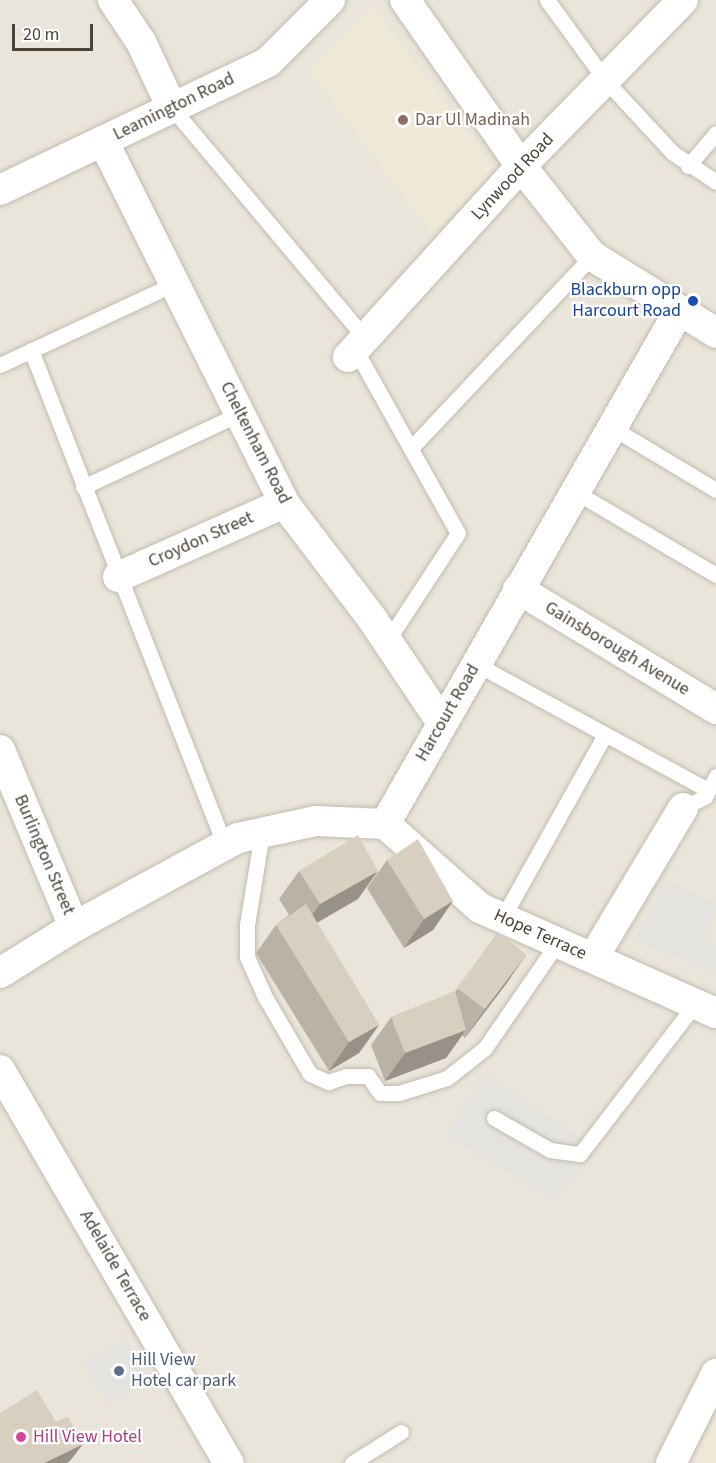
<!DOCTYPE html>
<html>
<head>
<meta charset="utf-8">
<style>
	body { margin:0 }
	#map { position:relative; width:716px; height:1463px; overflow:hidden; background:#f6f3ec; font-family:"Source Sans 3",sans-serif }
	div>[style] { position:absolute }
	.residential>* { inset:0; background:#eae5da }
	.education>* { inset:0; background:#efe8d6 }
	.parking>* { inset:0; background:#e5e3e0 }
	.roads { filter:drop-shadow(0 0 2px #c2bbae) drop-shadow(0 0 2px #c2bbae) }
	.service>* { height:15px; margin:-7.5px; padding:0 7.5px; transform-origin:7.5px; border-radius:7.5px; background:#fff }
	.minor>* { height:30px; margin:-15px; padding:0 15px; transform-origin:15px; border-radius:15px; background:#fff }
	.wall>* { inset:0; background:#bab2a6 }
	.shaded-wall>* { inset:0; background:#979187 }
	.building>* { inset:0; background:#d8cfc1 }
	.dots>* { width:16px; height:16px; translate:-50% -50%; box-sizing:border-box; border:3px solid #fff; border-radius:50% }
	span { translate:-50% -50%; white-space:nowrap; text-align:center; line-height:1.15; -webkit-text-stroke:4.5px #fff; paint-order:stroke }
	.street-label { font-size:18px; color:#4b4439 }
	.education-label { font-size:18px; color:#785e54 }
	.left { translate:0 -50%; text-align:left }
	.transit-label { font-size:18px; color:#164399 }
	.right { translate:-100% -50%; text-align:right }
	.service-label { font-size:18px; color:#4e5e75 }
	.hotel-label { font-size:18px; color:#b23c85 }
	.scale { position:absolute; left:12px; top:24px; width:81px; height:27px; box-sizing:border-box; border:3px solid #4b4439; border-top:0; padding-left:8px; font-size:18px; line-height:21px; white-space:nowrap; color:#4b4439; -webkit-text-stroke:4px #fff; paint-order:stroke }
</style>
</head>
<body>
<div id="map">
	<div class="residential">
		<i style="clip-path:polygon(0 0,716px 0,716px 1463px,0 1463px)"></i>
	</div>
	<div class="education">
		<i style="clip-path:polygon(373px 7px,496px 170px,432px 233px,310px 71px)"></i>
		<i style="clip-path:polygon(716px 1417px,716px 1463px,693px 1463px)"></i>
	</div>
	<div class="parking">
		<i style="clip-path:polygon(667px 880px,716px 904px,706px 940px,716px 945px,716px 972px,634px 940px)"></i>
		<i style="clip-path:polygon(485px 1074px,596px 1148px,553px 1200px,447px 1135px)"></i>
		<i style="clip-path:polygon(128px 1339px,152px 1379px,109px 1403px,85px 1362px)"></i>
	</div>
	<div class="roads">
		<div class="service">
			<i style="left:547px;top:0;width:100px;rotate:53.9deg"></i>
			<i style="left:606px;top:81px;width:98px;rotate:47.1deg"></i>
			<i style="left:673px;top:153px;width:52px;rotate:34deg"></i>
			<i style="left:172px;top:108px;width:300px;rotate:50deg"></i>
			<i style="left:688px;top:166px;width:43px;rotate:-49.7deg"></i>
			<i style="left:355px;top:349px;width:211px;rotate:60.8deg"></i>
			<i style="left:458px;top:533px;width:129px;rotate:123.3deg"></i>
			<i style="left:31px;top:350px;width:533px;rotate:68.64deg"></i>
			<i style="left:0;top:365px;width:192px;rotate:-25deg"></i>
			<i style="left:611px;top:427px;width:122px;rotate:31deg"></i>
			<i style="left:411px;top:448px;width:264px;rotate:-46.7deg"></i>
			<i style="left:83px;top:487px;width:172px;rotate:-25.1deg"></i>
			<i style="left:574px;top:491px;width:165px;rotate:30.6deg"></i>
			<i style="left:476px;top:664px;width:264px;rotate:28.5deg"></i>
			<i style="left:683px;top:808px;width:25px;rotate:-27deg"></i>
			<i style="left:705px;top:797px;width:24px;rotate:-62deg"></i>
			<i style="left:262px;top:833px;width:93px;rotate:99.3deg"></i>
			<i style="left:247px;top:925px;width:32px;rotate:90deg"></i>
			<i style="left:247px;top:957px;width:44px;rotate:65.8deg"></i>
			<i style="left:265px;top:997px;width:89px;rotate:59.7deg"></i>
			<i style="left:310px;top:1074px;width:20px;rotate:24deg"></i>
			<i style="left:328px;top:1082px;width:19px;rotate:-18deg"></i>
			<i style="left:346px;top:1076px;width:22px"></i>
			<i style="left:368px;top:1076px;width:21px;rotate:55deg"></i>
			<i style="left:380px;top:1093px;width:19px"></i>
			<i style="left:399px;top:1093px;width:50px;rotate:-17.4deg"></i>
			<i style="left:447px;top:1078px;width:48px;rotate:-38.3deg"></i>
			<i style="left:485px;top:1048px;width:129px;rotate:-55.4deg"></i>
			<i style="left:503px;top:917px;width:207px;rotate:-60.8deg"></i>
			<i style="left:494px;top:1118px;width:64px;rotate:29.7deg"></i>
			<i style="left:550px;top:1150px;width:30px;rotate:8deg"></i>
			<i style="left:580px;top:1154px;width:189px;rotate:-52.5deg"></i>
			<i style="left:352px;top:1463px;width:58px;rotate:-32.3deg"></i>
		</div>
		<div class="minor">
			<i style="left:113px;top:0;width:50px;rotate:56.3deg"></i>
			<i style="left:141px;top:42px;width:73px;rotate:64.8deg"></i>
			<i style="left:405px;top:0;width:203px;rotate:55.1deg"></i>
			<i style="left:521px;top:166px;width:115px;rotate:51.7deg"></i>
			<i style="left:592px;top:256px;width:146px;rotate:31.8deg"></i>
			<i style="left:103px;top:141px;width:405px;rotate:63.4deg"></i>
			<i style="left:284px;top:503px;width:147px;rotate:52.7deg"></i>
			<i style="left:373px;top:620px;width:124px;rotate:56.2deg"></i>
			<i style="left:0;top:190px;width:297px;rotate:-25.5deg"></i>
			<i style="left:268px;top:62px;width:88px;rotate:-45deg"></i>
			<i style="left:348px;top:357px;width:258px;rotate:-47.8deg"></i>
			<i style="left:521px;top:166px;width:232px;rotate:-45.7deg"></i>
			<i style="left:118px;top:577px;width:182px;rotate:-24deg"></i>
			<i style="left:518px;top:589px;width:232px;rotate:31.2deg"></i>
			<i style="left:0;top:750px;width:192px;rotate:67.3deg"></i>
			<i style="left:385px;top:824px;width:127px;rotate:41.5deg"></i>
			<i style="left:480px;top:908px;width:258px;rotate:24deg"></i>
			<i style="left:593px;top:958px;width:175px;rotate:-59deg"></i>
			<i style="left:0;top:973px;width:87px;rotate:-31.9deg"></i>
			<i style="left:74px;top:927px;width:187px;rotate:-28.5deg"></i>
			<i style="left:238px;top:838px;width:80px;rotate:-12.3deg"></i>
			<i style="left:316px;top:821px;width:69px;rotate:2.5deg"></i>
			<i style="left:385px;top:824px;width:591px;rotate:-60.18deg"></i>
			<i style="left:0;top:1070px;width:455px;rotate:59.8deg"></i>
			<i style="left:671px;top:1463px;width:100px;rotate:-63.2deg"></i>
		</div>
	</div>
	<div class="wall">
		<i style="clip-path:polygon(387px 860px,453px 901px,433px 930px,404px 948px,367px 888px)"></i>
		<i style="clip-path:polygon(299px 871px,358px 899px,317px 923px,379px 1025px,359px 1053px,329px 1071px,256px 953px,276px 925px,289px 915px,279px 899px)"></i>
		<i style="clip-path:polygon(498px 932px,526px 955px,506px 984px,465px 1038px,462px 1035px,446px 1058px,385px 1081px,371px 1045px,391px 1017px,455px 992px)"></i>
	</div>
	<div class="shaded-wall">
		<i style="clip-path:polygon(378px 871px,358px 899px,300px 932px,320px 904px)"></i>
		<i style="clip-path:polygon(453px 901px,433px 930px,404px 948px,424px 919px)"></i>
		<i style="clip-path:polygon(526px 955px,506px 984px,465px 1038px,485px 1009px)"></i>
		<i style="clip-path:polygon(379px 1025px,359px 1053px,329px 1071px,349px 1042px)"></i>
		<i style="clip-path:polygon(466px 1030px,446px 1058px,385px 1081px,405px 1053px)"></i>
		<i style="clip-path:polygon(83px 1444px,70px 1461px,67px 1463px,44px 1463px)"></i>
	</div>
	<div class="building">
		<i style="clip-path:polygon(358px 835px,378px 871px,320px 904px,299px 871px)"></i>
		<i style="clip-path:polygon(418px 839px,453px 901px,424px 919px,387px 860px)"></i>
		<i style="clip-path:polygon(306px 904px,379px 1025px,349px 1042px,276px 925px)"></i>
		<i style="clip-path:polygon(498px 932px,526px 955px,485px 1009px,457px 988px)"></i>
		<i style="clip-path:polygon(455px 991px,466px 1030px,405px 1053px,391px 1017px)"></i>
		<i style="clip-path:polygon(37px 1390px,56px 1422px,68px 1417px,83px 1444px,44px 1463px,0 1463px,0 1413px)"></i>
	</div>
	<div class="dots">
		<i style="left:403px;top:120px;background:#8d6e63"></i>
		<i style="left:693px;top:301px;background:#1a4fb4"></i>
		<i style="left:119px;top:1371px;background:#5c6f8a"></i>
		<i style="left:21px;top:1437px;background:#d1479c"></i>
	</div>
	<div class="street-label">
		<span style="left:174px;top:107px;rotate:-26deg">Leamington Road</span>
		<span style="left:513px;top:177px;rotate:-47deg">Lynwood Road</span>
		<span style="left:255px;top:443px;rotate:63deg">Cheltenham Road</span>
		<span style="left:201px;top:540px;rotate:-24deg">Croydon Street</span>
		<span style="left:617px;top:649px;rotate:31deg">Gainsborough Avenue</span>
		<span style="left:448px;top:713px;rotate:-60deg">Harcourt Road</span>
		<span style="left:44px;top:855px;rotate:67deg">Burlington Street</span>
		<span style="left:540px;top:935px;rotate:24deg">Hope Terrace</span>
		<span style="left:115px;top:1266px;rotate:60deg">Adelaide Terrace</span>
	</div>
	<div class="education-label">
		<span class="left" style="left:415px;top:120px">Dar Ul Madinah</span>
	</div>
	<div class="transit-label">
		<span class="right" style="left:681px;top:301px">Blackburn opp<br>Harcourt Road</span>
	</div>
	<div class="service-label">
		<span class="left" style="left:131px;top:1371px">Hill View<br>Hotel car park</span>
	</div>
	<div class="hotel-label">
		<span class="left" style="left:33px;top:1437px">Hill View Hotel</span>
	</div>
	<div class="scale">20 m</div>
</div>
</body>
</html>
